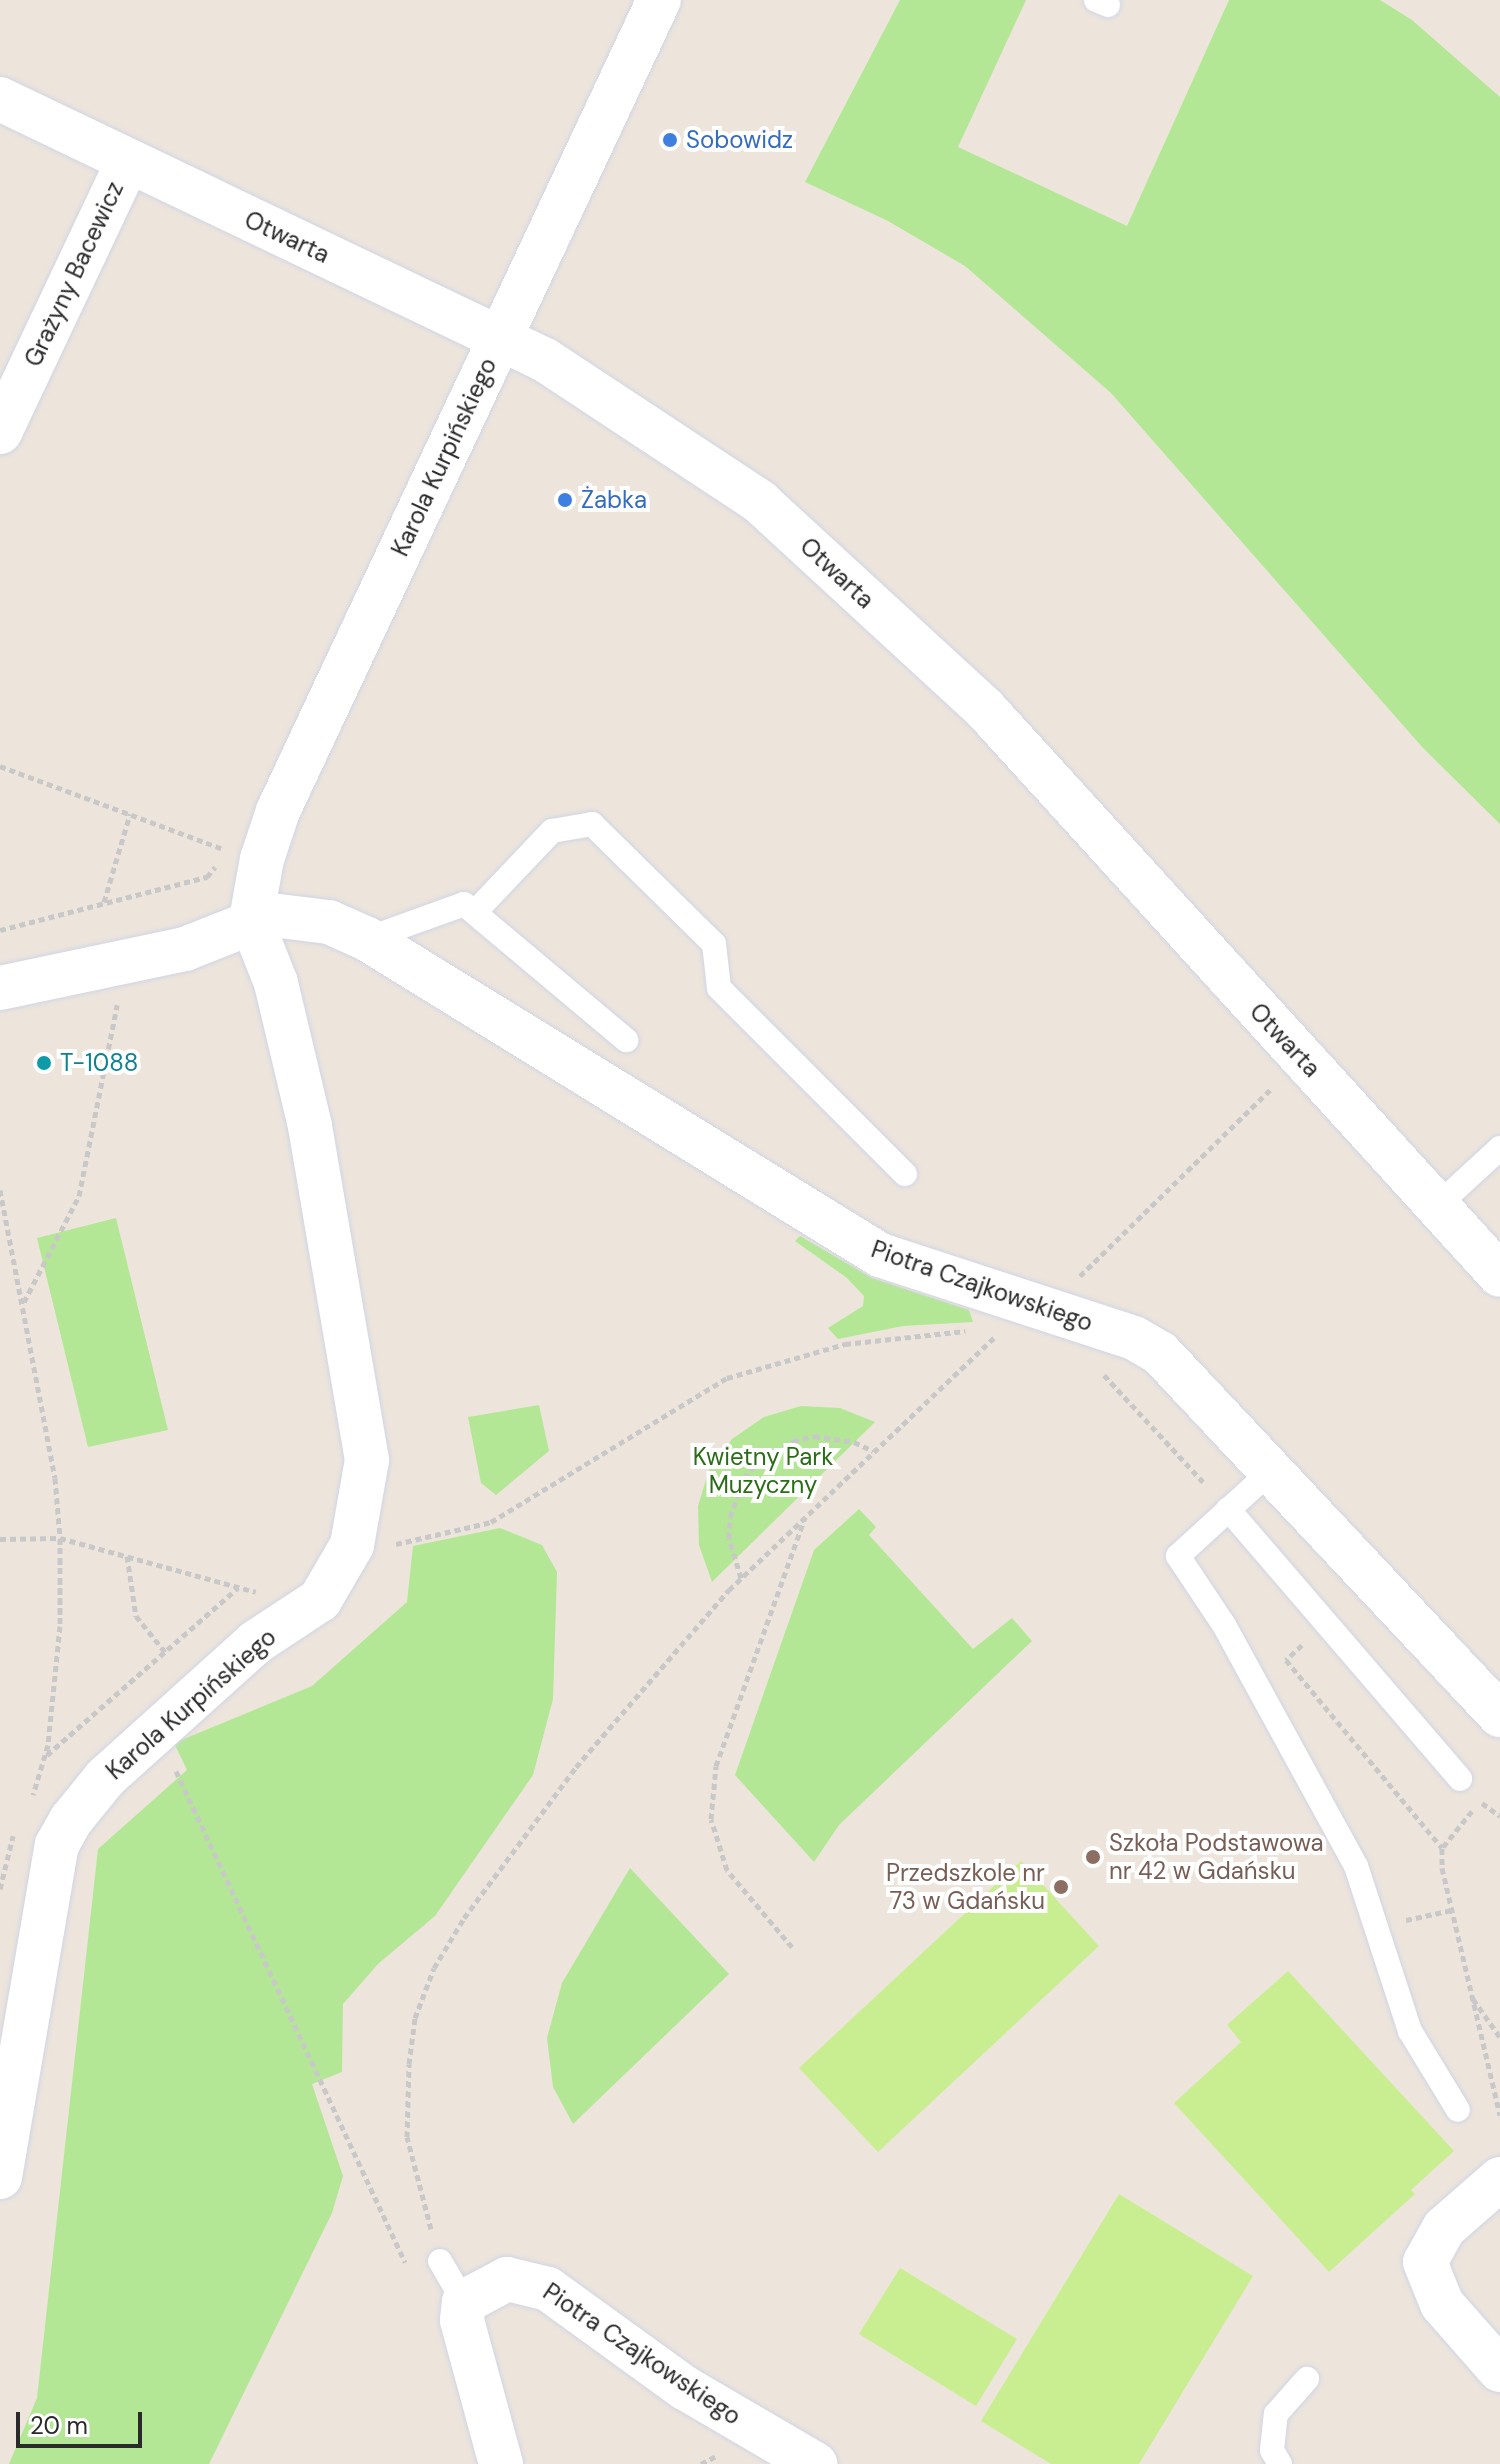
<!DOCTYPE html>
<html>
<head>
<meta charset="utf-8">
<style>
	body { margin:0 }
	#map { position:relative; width:1500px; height:2464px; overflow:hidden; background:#ede5dc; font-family:"DM Sans",sans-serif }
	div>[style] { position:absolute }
	.green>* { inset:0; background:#b3e795 }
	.pitch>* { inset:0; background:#c9ee91 }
	.path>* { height:5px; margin-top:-2.5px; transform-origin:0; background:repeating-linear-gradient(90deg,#c8c8c8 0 6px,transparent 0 10px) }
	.roads { filter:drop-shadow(0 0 2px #d1d5e4) drop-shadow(0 0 2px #d1d5e4) }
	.lane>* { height:24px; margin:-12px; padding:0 12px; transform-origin:12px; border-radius:12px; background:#fff }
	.street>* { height:44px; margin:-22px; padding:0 22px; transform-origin:22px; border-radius:22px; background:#fff }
	.dots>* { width:22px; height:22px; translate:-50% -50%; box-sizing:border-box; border:4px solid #fff; border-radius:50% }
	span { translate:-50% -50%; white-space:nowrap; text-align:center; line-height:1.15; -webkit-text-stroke:8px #fff; paint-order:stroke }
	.shop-label { font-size:24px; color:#366cbe }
	.left { translate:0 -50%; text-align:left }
	.street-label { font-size:24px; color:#2a2a2a }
	.culture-label { font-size:24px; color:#0d838f }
	.park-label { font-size:24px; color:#2b6c16 }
	.education-label { font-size:24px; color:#785e54 }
	.right { translate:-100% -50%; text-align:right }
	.scale { position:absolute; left:16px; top:2412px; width:126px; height:36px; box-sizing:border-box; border:4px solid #2a2a2a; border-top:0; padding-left:10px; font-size:24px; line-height:28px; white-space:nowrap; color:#2a2a2a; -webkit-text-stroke:6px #fff; paint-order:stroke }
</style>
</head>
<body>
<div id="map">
	<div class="green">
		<i style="clip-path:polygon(900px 0,1026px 0,958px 147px,1127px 226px,1229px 0,1380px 0,1412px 20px,1500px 97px,1500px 824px,1423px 748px,1111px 393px,965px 266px,888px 221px,805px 182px)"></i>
		<i style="clip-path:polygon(116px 1218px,168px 1430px,88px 1447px,37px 1238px)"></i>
		<i style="clip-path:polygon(800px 1236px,872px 1278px,969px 1310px,973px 1322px,903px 1326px,838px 1339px,828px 1328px,863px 1306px,864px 1296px,847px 1278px,795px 1241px)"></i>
		<i style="clip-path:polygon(539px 1405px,549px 1451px,496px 1495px,481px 1483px,468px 1417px)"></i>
		<i style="clip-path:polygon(801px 1406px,840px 1408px,875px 1422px,712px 1582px,699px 1545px,698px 1506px,709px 1470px,732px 1439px,764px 1417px)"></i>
		<i style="clip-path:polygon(859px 1509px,876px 1527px,869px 1535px,973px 1649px,1012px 1618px,1032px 1641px,839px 1825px,814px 1862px,735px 1775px,814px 1550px)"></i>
		<i style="clip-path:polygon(500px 1528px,542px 1545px,557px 1572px,553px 1699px,533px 1775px,435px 1916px,378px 1964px,343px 2004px,342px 2072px,312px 2084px,343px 2176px,332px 2213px,209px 2464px,9px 2464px,37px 2398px,98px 1849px,187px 1770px,174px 1743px,312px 1686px,407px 1602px,413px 1546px)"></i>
		<i style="clip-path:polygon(630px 1868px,729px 1974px,573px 2124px,553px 2087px,547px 2038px,562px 1983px)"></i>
	</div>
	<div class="pitch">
		<i style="clip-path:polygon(1021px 1861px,1099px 1946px,878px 2152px,799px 2068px)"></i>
		<i style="clip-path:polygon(1288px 1971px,1454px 2151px,1411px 2190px,1415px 2194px,1329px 2272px,1174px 2103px,1241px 2042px,1227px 2025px)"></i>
		<i style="clip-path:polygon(1119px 2194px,1253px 2276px,1139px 2464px,1051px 2464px,981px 2421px)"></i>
		<i style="clip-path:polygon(900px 2268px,1017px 2339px,976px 2406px,859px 2334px)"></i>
	</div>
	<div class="path">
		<i style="left:0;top:766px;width:236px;rotate:20.4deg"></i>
		<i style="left:104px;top:902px;width:92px;rotate:-73.5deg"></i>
		<i style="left:0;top:930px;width:214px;rotate:-14.4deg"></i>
		<i style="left:207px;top:877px;width:13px;rotate:-51deg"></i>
		<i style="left:0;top:1190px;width:293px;rotate:79.2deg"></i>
		<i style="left:55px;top:1478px;width:60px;rotate:85.2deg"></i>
		<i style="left:60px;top:1538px;width:88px;rotate:90deg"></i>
		<i style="left:60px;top:1626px;width:120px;rotate:95.8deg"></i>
		<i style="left:48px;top:1745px;width:52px;rotate:106.7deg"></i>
		<i style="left:1080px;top:1276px;width:270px;rotate:-44.4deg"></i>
		<i style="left:24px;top:1302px;width:119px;rotate:-62.6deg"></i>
		<i style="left:79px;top:1196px;width:195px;rotate:-78.7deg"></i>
		<i style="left:1104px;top:1375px;width:150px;rotate:47.2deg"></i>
		<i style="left:0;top:1539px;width:60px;rotate:-1deg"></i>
		<i style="left:60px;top:1538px;width:203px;rotate:15.4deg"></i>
		<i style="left:396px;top:1544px;width:98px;rotate:-13deg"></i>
		<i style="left:491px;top:1522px;width:276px;rotate:-31.4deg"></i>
		<i style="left:727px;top:1378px;width:123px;rotate:-16.1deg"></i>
		<i style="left:845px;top:1344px;width:121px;rotate:-6.2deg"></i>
		<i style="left:127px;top:1556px;width:61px;rotate:81.5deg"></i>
		<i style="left:136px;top:1616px;width:46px;rotate:51.1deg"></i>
		<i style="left:741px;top:1578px;width:42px;rotate:-106.7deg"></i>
		<i style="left:729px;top:1538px;width:21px;rotate:-87deg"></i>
		<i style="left:730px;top:1517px;width:41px;rotate:-70.3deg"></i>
		<i style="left:744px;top:1478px;width:21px;rotate:-51deg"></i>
		<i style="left:757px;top:1462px;width:42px;rotate:-30.3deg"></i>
		<i style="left:793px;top:1441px;width:22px;rotate:-13deg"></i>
		<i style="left:814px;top:1436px;width:40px;rotate:8.5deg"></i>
		<i style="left:854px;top:1442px;width:21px;rotate:25deg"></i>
		<i style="left:1302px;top:1645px;width:22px;rotate:137deg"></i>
		<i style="left:1286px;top:1660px;width:244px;rotate:50.3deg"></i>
		<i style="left:47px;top:1755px;width:254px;rotate:-41.2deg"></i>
		<i style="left:176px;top:1771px;width:542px;rotate:65deg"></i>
		<i style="left:1482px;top:1803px;width:22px;rotate:36deg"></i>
		<i style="left:1472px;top:1811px;width:48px;rotate:129deg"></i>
		<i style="left:1442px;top:1848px;width:20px;rotate:90deg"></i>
		<i style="left:1442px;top:1868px;width:254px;rotate:76.8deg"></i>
		<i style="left:0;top:1889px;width:55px;rotate:-76.2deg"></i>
		<i style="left:1406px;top:1920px;width:47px;rotate:-12.3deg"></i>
		<i style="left:792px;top:1947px;width:101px;rotate:-130.2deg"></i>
		<i style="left:727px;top:1870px;width:53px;rotate:-107.4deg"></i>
		<i style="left:711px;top:1819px;width:53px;rotate:-84.6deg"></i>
		<i style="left:716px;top:1766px;width:264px;rotate:-70.3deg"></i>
		<i style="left:1473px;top:1999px;width:47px;rotate:54.6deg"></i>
		<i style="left:431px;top:2229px;width:95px;rotate:-104.6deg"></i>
		<i style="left:407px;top:2137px;width:73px;rotate:-88.4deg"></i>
		<i style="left:409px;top:2064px;width:46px;rotate:-82.6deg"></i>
		<i style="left:415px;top:2018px;width:53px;rotate:-69.2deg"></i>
		<i style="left:434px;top:1968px;width:58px;rotate:-59deg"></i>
		<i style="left:464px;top:1918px;width:188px;rotate:-53.4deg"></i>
		<i style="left:576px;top:1767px;width:234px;rotate:-49.2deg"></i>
		<i style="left:729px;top:1590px;width:366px;rotate:-43.6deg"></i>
		<i style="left:701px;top:2464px;width:17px;rotate:-28deg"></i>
	</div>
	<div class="roads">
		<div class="lane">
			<i style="left:1096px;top:0;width:13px;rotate:23deg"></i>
			<i style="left:475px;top:912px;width:112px;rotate:-46.5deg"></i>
			<i style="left:552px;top:831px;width:41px;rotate:-9.9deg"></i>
			<i style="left:592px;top:824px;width:171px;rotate:44.5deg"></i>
			<i style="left:714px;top:944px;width:44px;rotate:83.5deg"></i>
			<i style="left:719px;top:988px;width:263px;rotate:45deg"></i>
			<i style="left:367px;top:939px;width:103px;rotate:-19.8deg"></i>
			<i style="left:464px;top:904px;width:212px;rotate:40deg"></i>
			<i style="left:1437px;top:1206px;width:86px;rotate:-42.6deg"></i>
			<i style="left:1273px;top:1469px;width:129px;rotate:137.5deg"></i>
			<i style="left:1178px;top:1556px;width:83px;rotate:56.3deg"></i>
			<i style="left:1224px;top:1625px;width:275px;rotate:61.3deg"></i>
			<i style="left:1356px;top:1866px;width:174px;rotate:71.9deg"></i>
			<i style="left:1410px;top:2031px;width:92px;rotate:58.7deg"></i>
			<i style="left:1228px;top:1509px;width:356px;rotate:49.3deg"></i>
			<i style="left:440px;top:2261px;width:48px;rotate:59.7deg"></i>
			<i style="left:1280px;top:2464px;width:16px;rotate:-120deg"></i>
			<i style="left:1272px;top:2450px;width:36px;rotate:-84deg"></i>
			<i style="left:1276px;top:2414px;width:47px;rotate:-48.5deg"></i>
		</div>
		<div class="street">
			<i style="left:0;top:99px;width:604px;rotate:25.59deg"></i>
			<i style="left:545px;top:360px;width:258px;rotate:33.4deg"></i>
			<i style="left:760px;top:502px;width:306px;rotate:42.6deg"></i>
			<i style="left:985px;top:709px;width:765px;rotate:47.7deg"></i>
			<i style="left:0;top:432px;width:300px;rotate:-64.7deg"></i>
			<i style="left:0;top:988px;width:189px;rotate:-11.9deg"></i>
			<i style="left:185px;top:949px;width:92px;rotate:-21.6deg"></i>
			<i style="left:271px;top:915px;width:58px;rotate:6.9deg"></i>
			<i style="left:329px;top:922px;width:42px;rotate:24.1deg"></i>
			<i style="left:367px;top:939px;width:603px;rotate:31.63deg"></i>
			<i style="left:880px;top:1255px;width:267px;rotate:18.1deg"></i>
			<i style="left:1134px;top:1338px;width:30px;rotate:30deg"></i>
			<i style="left:1160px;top:1353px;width:497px;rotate:46.8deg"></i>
			<i style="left:0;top:2177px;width:337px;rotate:-80.3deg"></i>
			<i style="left:57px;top:1845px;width:29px;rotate:-61deg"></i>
			<i style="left:71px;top:1820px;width:54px;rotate:-51deg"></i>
			<i style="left:105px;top:1778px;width:203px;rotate:-42deg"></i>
			<i style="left:256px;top:1642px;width:77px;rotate:-33.3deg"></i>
			<i style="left:320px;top:1600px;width:64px;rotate:-59.8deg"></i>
			<i style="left:352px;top:1545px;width:86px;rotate:-80deg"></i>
			<i style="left:367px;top:1460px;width:339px;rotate:-99.7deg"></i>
			<i style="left:310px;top:1126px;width:147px;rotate:-103.4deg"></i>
			<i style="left:276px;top:983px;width:68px;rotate:-111.6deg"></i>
			<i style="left:251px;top:920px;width:62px;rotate:-79.8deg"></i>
			<i style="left:262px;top:859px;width:51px;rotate:-71.6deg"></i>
			<i style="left:278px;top:811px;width:896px;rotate:-64.84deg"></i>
			<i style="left:1500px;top:2179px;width:74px;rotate:138.8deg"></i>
			<i style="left:1444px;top:2228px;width:39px;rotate:119deg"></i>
			<i style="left:1425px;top:2262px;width:45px;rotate:68deg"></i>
			<i style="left:1442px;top:2304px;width:88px;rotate:48.7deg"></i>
			<i style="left:501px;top:2464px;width:149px;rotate:-105.2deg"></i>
			<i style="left:462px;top:2320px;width:18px;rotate:-84deg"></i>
			<i style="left:464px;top:2302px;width:49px;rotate:-28.1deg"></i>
			<i style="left:507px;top:2279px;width:42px;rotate:13.7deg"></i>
			<i style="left:548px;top:2289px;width:169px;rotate:35.9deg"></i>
			<i style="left:685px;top:2388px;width:151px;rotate:30.3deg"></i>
		</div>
	</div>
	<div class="dots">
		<i style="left:670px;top:140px;background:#3f7fe0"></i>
		<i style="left:565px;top:500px;background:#3f7fe0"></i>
		<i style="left:44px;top:1063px;background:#0f9aa8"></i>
		<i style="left:1093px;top:1857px;background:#8d6e63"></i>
		<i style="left:1061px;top:1887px;background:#8d6e63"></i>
	</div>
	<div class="shop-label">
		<span class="left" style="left:686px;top:140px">Sobowidz</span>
		<span class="left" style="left:581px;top:500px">Żabka</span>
	</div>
	<div class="street-label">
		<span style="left:287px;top:237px;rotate:25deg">Otwarta</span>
		<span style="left:74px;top:274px;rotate:-65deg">Grażyny Bacewicz</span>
		<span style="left:444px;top:457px;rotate:-65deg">Karola Kurpińskiego</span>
		<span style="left:837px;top:573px;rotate:43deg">Otwarta</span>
		<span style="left:1285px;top:1040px;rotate:47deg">Otwarta</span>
		<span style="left:982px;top:1286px;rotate:19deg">Piotra Czajkowskiego</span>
		<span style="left:191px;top:1704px;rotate:-41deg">Karola Kurpińskiego</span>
		<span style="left:642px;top:2354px;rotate:34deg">Piotra Czajkowskiego</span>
	</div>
	<div class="culture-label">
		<span class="left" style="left:60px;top:1063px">T-1088</span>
	</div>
	<div class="park-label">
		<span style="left:763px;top:1471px">Kwietny Park<br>Muzyczny</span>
	</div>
	<div class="education-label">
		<span class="left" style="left:1109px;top:1857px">Szkoła Podstawowa<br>nr 42 w Gdańsku</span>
		<span class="right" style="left:1045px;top:1887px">Przedszkole nr<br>73 w Gdańsku</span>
	</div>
	<div class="scale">20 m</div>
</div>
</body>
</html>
